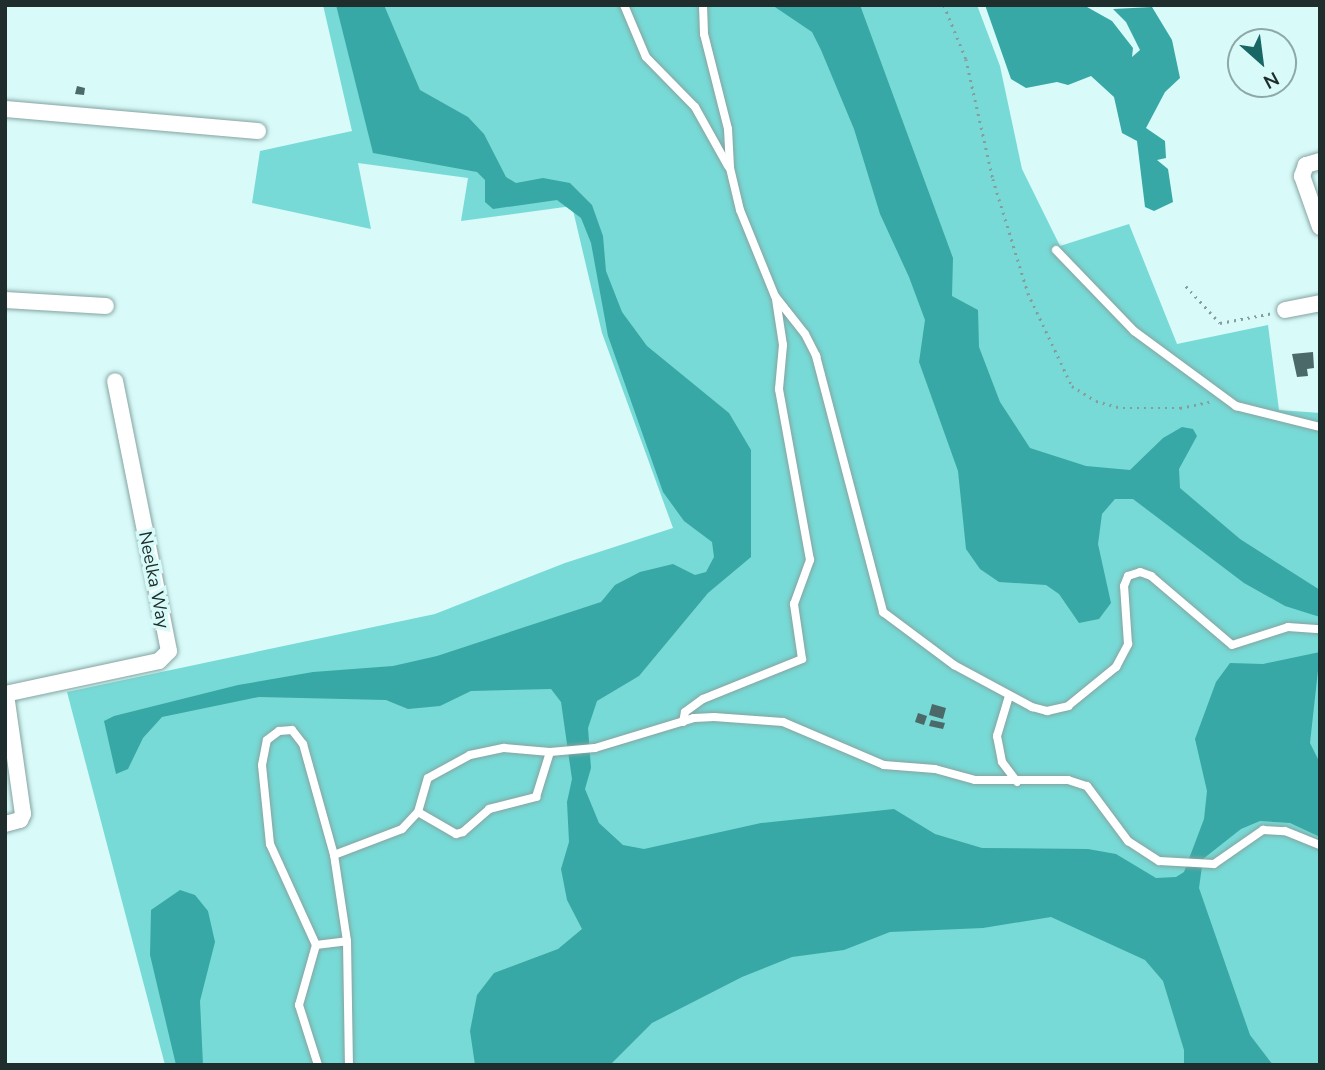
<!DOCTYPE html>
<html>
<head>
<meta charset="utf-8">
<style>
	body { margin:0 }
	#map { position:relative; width:1325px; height:1070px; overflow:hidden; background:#d8faf8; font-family:"Nunito Sans",sans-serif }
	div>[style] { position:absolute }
	.green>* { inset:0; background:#77dad6 }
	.water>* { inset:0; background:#37a8a5 }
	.building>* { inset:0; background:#4b6968 }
	.path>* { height:2.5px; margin-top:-1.25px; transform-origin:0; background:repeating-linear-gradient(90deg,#859e9c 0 2px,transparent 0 7px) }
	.roads { filter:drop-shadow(0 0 2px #84a4a2) drop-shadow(0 0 2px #84a4a2) }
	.lane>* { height:8px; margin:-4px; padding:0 4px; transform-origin:4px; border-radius:4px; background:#fff }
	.street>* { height:16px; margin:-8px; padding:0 8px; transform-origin:8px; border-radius:8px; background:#fff }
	span { translate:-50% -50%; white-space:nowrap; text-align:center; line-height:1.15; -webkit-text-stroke:7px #d8faf8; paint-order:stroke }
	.street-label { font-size:18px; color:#202d2d }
	.frame { position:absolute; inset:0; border:7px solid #202d2d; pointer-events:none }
	.north { position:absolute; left:1227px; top:28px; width:70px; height:70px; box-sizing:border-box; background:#d8faf8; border:2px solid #8ea8a7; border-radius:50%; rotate:152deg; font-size:19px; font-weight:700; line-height:28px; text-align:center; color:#202d2d }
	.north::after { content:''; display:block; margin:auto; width:24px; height:32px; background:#196765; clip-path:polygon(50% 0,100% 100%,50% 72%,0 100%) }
</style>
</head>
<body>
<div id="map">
	<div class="green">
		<i style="clip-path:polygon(323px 5px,977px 5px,1000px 66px,1022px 169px,1060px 246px,1129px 224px,1177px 344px,1268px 325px,1279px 410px,1320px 413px,1320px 1065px,165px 1065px,67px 692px,435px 614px,565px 563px,673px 528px,602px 333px,572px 206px,461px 221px,468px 178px,358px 163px,371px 229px,252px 203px,260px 151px,352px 131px)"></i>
	</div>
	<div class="water">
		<i style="clip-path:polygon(336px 5px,384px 5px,420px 90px,468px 117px,484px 134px,506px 177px,516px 183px,543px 178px,570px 183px,592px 205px,603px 236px,606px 271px,622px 312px,647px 346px,729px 413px,751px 450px,751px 557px,708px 593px,639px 676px,597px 701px,588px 728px,591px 768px,585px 789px,599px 823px,623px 845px,644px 849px,761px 823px,894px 809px,935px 834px,982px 848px,1088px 849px,1116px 854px,1156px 878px,1176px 877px,1184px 872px,1204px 819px,1207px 791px,1195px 739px,1216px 682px,1230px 663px,1263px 664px,1320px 652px,1310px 743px,1320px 763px,1320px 837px,1290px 823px,1260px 821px,1241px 829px,1203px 859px,1199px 888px,1250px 1035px,1273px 1065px,1184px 1065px,1184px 1050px,1163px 981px,1145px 960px,1051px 917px,983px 928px,890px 932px,844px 950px,792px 957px,742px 977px,652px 1023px,610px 1065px,475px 1065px,470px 1031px,477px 995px,494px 973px,558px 949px,582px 929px,567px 900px,561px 869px,569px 842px,567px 802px,572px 779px,561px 702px,551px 689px,471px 691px,440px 706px,408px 709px,386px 700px,259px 697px,162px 717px,143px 738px,128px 769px,116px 774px,104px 721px,114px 716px,238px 685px,313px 672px,393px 666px,437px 656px,601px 602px,615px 585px,640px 572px,673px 564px,695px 575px,706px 572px,714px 557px,712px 542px,684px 521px,663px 492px,608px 336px,591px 243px,581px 218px,557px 200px,493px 209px,485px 202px,485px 180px,477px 172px,373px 153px)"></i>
		<i style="clip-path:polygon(772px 5px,860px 5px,953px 258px,952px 296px,978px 310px,979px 347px,1000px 402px,1030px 448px,1086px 466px,1130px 470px,1163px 438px,1182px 427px,1193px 429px,1197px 436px,1179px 469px,1180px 488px,1240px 539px,1320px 590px,1320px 617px,1285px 606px,1244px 583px,1133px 499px,1115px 499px,1102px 514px,1098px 544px,1111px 603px,1099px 619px,1079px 623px,1059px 594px,1046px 585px,999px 582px,980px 569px,966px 549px,958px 471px,919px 362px,925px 320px,909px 277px,880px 214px,854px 129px,821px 50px,812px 32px)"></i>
		<i style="clip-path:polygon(985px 5px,1087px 7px,1112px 21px,1133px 48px,1132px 57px,1140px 50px,1126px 22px,1113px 9px,1152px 7px,1172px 40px,1180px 78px,1165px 92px,1146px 128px,1165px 141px,1166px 158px,1157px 160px,1168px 169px,1173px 202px,1154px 211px,1145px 207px,1137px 141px,1122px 133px,1114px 97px,1091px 76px,1068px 85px,1057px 82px,1026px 88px,1011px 79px)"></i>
		<i style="clip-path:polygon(180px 890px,195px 895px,208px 911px,215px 942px,200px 1001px,203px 1065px,176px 1065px,150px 955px,151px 910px)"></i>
	</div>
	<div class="building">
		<i style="clip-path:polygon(77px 86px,85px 88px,84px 95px,75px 94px)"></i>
		<i style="clip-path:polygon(1313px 352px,1314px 368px,1307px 369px,1308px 376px,1297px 377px,1292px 354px)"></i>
		<i style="clip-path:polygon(932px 704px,946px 708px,943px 719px,929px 715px)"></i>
		<i style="clip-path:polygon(918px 713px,927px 716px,924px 725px,915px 722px)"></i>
		<i style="clip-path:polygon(931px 720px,945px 723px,943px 729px,929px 726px)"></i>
	</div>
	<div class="path">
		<i style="left:944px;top:5px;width:58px;rotate:67.8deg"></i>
		<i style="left:966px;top:59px;width:123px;rotate:77.3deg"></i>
		<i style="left:993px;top:179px;width:119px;rotate:72.9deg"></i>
		<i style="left:1028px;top:293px;width:103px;rotate:64.7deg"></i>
		<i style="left:1072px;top:386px;width:28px;rotate:32deg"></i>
		<i style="left:1096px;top:401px;width:28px;rotate:15deg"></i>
		<i style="left:1123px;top:408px;width:57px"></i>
		<i style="left:1180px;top:408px;width:33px;rotate:-12deg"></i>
		<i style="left:1186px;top:286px;width:50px;rotate:47.4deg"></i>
		<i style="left:1220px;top:323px;width:54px;rotate:-10.7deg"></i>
	</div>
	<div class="roads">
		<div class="lane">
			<i style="left:624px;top:5px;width:56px;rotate:67.1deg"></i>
			<i style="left:646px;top:57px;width:70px;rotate:45.6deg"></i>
			<i style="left:695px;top:107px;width:68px;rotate:60.8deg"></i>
			<i style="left:703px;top:5px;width:29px;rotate:88deg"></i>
			<i style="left:704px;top:34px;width:98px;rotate:75.8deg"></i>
			<i style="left:728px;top:129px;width:39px;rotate:87deg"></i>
			<i style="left:730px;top:168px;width:43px;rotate:76.6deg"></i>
			<i style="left:740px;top:210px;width:93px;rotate:67.9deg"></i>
			<i style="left:775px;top:296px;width:48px;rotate:51.7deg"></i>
			<i style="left:805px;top:334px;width:25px;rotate:63deg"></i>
			<i style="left:816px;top:356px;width:265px;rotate:75.3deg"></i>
			<i style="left:883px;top:612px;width:89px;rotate:36.7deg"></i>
			<i style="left:954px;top:665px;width:89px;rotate:28.3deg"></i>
			<i style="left:1032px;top:707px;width:16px;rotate:15deg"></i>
			<i style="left:1047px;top:711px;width:22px;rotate:-13deg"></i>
			<i style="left:1068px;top:706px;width:62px;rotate:-39.1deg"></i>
			<i style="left:1116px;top:667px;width:26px;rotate:-62deg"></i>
			<i style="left:1128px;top:644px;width:58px;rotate:-93.9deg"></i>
			<i style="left:1124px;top:586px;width:11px;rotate:-68deg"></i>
			<i style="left:1128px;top:576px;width:13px;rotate:-18deg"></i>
			<i style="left:1140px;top:572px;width:12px;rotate:20deg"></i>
			<i style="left:1151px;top:576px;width:106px;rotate:40.4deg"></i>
			<i style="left:1232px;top:645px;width:59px;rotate:-17.8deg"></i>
			<i style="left:1288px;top:627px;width:32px;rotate:4deg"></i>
			<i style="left:1056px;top:250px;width:112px;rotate:46.1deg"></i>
			<i style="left:1134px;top:331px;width:127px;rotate:36.3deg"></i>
			<i style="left:1236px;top:406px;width:87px;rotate:14deg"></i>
			<i style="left:1009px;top:696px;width:42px;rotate:106.7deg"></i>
			<i style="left:997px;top:736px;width:26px;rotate:79deg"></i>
			<i style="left:1002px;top:762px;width:25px;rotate:53deg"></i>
			<i style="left:683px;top:722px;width:10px;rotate:-79deg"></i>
			<i style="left:685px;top:712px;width:22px;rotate:-36deg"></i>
			<i style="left:703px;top:699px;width:107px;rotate:-22deg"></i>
			<i style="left:802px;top:659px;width:56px;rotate:-98.3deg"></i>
			<i style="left:794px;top:604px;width:47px;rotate:-70deg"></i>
			<i style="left:810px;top:560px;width:174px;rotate:-100.3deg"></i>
			<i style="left:779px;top:389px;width:44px;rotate:-84.8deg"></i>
			<i style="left:783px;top:345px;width:47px;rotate:-98.7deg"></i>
			<i style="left:418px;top:812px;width:44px;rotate:30.1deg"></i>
			<i style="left:456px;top:834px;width:7px;rotate:-16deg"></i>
			<i style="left:463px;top:832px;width:35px;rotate:-41deg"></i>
			<i style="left:489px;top:809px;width:49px;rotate:-14.3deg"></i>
			<i style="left:536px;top:797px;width:47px;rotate:-72.7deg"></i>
			<i style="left:334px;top:855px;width:73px;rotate:-20.9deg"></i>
			<i style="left:402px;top:829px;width:23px;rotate:-47deg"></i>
			<i style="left:418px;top:812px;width:35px;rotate:-74deg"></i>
			<i style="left:428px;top:778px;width:48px;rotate:-28.7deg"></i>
			<i style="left:470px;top:755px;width:35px;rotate:-12deg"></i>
			<i style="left:504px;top:748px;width:46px;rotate:5deg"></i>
			<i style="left:550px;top:752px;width:45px;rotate:-5.1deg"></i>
			<i style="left:595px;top:748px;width:103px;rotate:-16.9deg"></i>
			<i style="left:694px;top:718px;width:20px;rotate:-3deg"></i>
			<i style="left:714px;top:717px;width:69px;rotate:4.1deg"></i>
			<i style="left:783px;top:722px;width:110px;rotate:23.1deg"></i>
			<i style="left:884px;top:765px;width:51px;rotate:4.5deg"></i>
			<i style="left:935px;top:769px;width:41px;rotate:15.4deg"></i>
			<i style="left:975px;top:780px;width:93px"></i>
			<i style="left:1068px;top:780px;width:20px;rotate:18deg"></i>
			<i style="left:1087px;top:786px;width:69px;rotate:53.3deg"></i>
			<i style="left:1128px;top:841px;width:37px;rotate:33deg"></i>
			<i style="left:1159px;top:861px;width:55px;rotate:3.1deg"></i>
			<i style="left:1214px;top:864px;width:60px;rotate:-34.8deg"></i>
			<i style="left:1263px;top:830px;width:22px;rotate:3deg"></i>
			<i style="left:1285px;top:831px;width:38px;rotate:22deg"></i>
			<i style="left:316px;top:945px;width:31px;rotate:-7deg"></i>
			<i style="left:318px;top:1065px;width:63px;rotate:-107.6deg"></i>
			<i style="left:299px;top:1005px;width:62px;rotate:-74.2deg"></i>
			<i style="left:316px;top:945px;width:111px;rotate:-114.5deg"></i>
			<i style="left:270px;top:844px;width:79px;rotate:-95.8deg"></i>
			<i style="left:262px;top:765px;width:25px;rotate:-79deg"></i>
			<i style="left:267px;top:740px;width:15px;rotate:-37deg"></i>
			<i style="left:279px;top:731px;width:13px;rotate:-4deg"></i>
			<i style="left:292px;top:730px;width:18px;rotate:52deg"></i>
			<i style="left:303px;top:744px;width:115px;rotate:74.4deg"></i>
			<i style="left:334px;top:855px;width:87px;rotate:81.4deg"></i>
			<i style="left:347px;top:941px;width:124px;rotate:89.1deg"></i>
		</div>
		<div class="street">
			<i style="left:5px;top:109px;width:254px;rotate:5deg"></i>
			<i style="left:1320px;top:161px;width:15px;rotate:164deg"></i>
			<i style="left:1306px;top:165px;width:12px;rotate:110deg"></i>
			<i style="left:1302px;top:176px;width:54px;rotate:70.6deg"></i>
			<i style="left:5px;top:300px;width:101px;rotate:3.4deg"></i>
			<i style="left:1285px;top:310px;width:36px;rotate:-11deg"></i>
			<i style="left:5px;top:694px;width:157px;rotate:-12.1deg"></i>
			<i style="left:159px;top:661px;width:14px;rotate:-45deg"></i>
			<i style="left:169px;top:651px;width:275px;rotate:-101.3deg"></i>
			<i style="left:5px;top:824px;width:16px;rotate:-15deg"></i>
			<i style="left:20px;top:820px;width:7px;rotate:-63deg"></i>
			<i style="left:23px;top:814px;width:121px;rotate:-98.1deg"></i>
		</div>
	</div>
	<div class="street-label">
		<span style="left:154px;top:580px;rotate:79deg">Neelka Way</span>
	</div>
	<div class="frame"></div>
	<div class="north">N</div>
</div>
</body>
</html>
